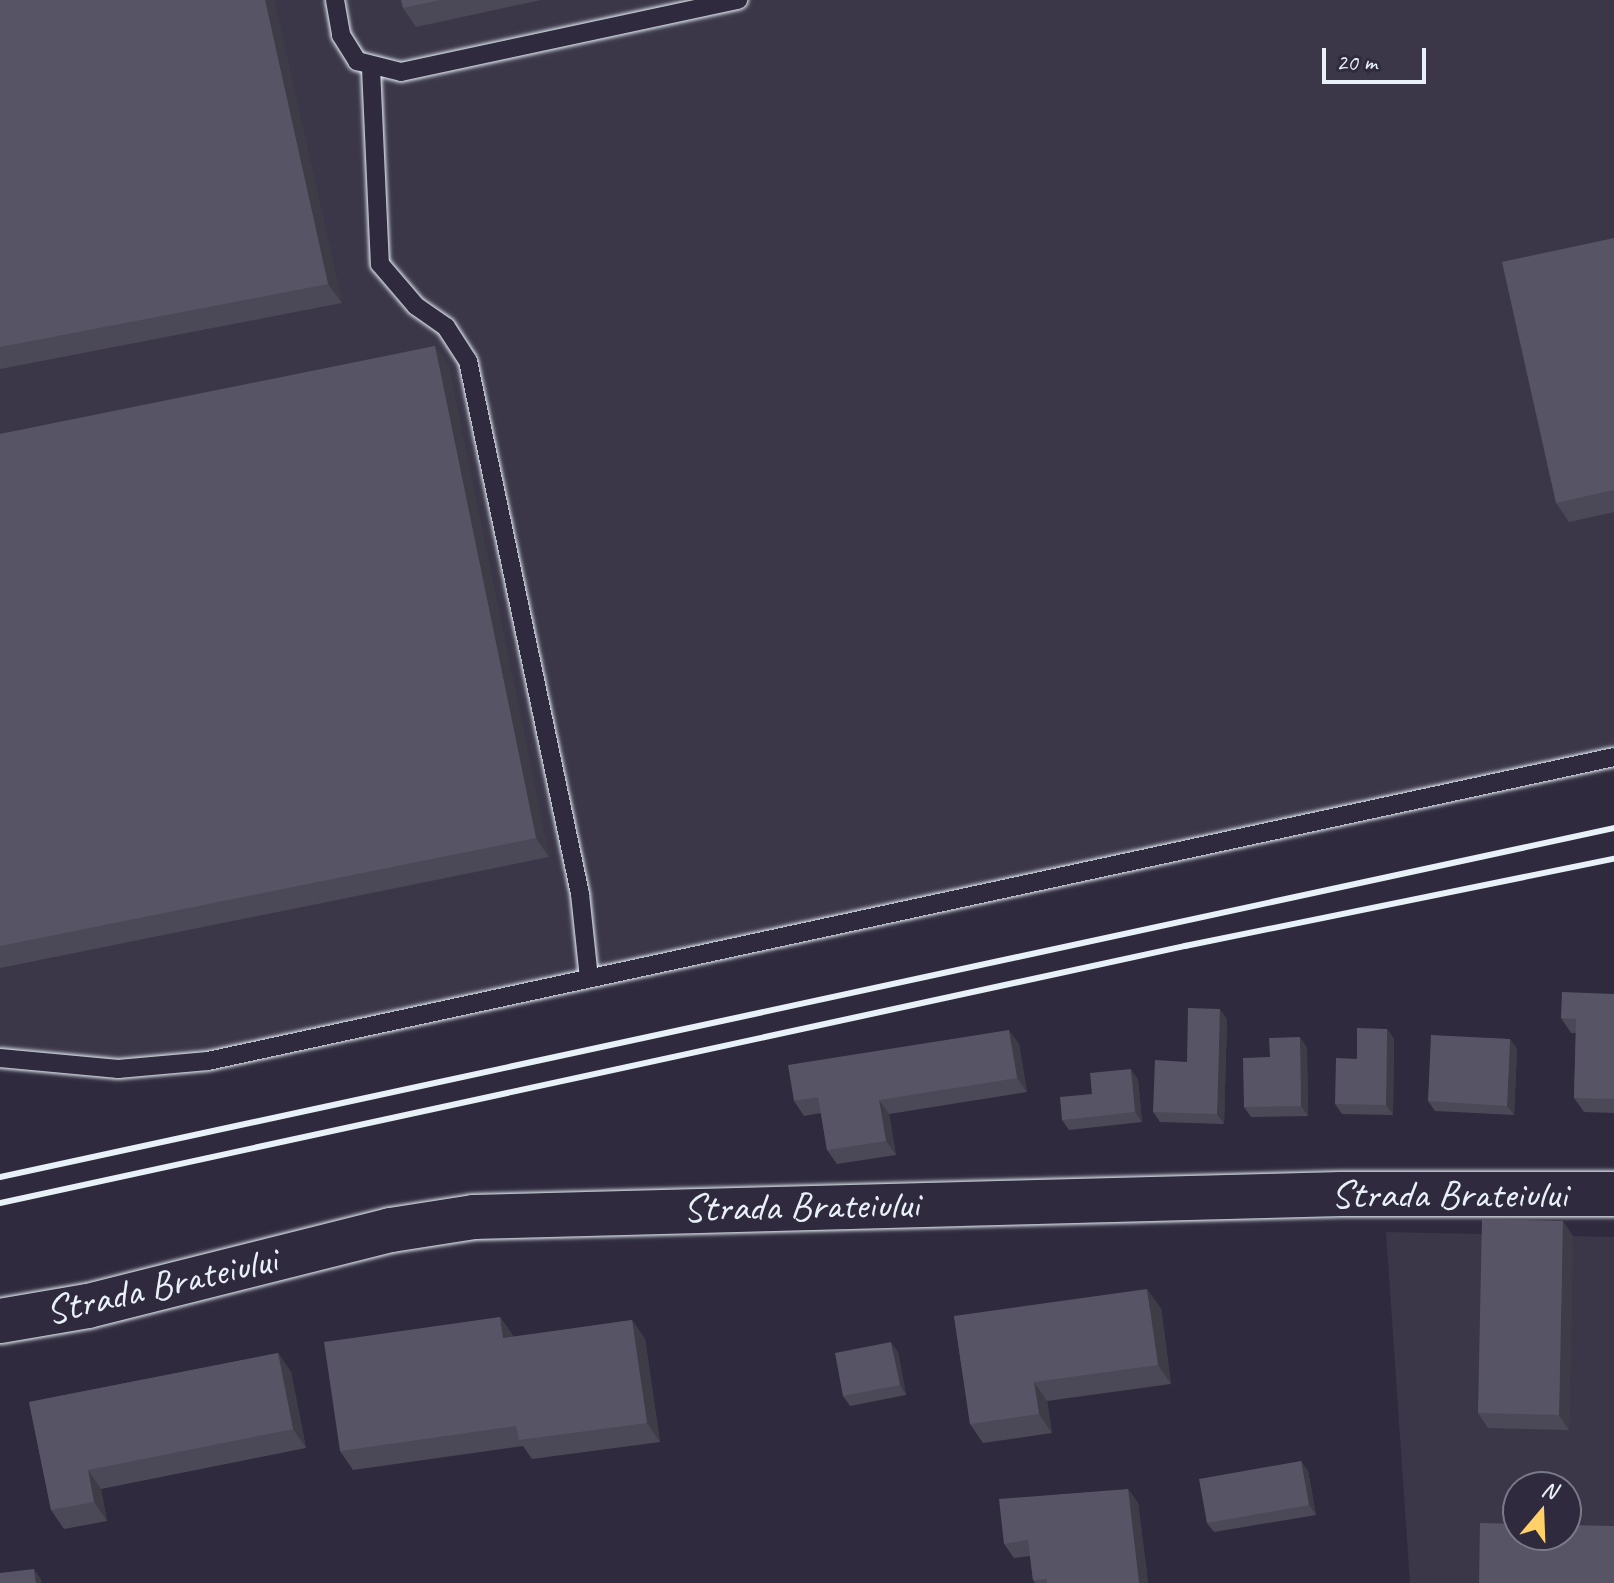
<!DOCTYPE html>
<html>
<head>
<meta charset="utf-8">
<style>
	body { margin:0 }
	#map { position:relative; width:1614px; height:1583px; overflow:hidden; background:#2f2a3d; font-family:Caveat,sans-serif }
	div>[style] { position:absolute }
	.built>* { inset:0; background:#3b3749 }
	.roads { filter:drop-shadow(0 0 2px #e8f1f8) drop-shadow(0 0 2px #e8f1f8) }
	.service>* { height:18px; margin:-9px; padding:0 9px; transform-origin:9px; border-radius:9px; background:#2f2a3d }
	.primary>* { height:44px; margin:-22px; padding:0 22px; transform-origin:22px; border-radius:22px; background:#2f2a3d }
	.rail>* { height:6px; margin:-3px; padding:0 3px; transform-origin:3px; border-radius:3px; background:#e8f1f8 }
	.wall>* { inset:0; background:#4b4957 }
	.shaded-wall>* { inset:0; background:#3d3c47 }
	.building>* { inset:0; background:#575565 }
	span { translate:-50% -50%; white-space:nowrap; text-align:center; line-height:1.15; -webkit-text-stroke:6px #2f2a3d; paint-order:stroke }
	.street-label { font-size:40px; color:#e8f1f8 }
	.north { position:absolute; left:1502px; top:1471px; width:80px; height:80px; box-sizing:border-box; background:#2f2a3d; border:2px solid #797a88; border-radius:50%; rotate:19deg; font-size:22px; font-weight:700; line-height:32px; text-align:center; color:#e8f1f8 }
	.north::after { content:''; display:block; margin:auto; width:28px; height:36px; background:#ffd166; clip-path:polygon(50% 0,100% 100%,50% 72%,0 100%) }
	.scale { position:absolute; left:1322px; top:48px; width:104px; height:36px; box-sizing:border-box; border:4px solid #e8f1f8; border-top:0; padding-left:10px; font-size:24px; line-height:28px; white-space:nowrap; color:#e8f1f8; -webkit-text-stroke:6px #2f2a3d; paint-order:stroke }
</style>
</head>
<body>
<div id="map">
	<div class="built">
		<i style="clip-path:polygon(0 0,1614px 0,1614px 757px,208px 1061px,118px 1069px,0 1058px)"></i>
		<i style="clip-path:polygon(evenodd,1386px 1232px,1614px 1237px,1614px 1583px,1410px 1583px,1386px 1232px,1518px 1487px,1566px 1487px,1566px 1535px,1518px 1535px,1518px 1487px)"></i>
	</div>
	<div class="roads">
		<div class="service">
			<i style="left:335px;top:0;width:36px;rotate:80deg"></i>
			<i style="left:341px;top:35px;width:31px;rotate:58deg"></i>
			<i style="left:357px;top:61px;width:45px;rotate:14deg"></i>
			<i style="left:401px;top:72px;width:345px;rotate:-12.1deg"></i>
			<i style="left:371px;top:68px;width:196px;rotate:87.4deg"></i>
			<i style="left:380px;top:264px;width:55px;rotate:49.4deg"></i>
			<i style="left:416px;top:306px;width:37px;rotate:35deg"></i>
			<i style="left:446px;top:327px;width:40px;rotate:57.1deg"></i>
			<i style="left:468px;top:361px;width:545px;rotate:78.13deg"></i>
			<i style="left:580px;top:894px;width:84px;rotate:83.9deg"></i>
			<i style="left:0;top:1058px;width:119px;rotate:5.3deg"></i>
			<i style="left:118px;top:1069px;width:90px;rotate:-5.1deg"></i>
			<i style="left:208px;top:1061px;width:1438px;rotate:-12.2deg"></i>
		</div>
		<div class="primary">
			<i style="left:0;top:1321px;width:89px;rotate:-9.7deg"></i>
			<i style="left:88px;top:1306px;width:312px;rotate:-14.1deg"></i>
			<i style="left:391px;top:1230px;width:84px;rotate:-8.9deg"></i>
			<i style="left:474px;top:1217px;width:868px;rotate:-1.52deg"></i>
			<i style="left:1342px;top:1194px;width:272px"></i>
		</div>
	</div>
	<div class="rail">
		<i style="left:0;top:1177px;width:1651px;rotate:-12.2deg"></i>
		<i style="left:0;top:1203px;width:1213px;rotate:-12.24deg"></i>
		<i style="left:1185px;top:946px;width:438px;rotate:-11.5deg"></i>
	</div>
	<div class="wall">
		<i style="clip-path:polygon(0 0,274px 0,342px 303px,0 369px)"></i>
		<i style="clip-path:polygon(401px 0,541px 0,416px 27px,403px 8px)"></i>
		<i style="clip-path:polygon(1614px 238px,1614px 512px,1569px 522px,1556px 503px)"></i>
		<i style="clip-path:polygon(448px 364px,549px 857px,0 968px,0 434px)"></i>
		<i style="clip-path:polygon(1614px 994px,1614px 1113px,1584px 1112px,1574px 1098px,1576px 1033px,1571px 1033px,1561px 1018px)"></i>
		<i style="clip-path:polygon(1227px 1019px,1224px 1124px,1160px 1122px,1153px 1112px,1187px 1062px)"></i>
		<i style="clip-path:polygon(1387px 1029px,1394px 1039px,1393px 1115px,1342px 1114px,1335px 1104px,1357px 1059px)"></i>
		<i style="clip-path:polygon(1510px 1039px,1517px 1049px,1514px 1115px,1435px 1111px,1428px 1101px)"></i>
		<i style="clip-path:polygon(1019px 1044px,1027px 1092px,889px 1114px,896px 1155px,837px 1164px,827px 1150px,821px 1113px,804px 1116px,794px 1101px)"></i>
		<i style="clip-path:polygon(1307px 1047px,1308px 1116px,1251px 1117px,1244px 1107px,1270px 1057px)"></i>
		<i style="clip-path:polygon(1138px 1079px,1142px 1122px,1069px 1130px,1062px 1120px,1092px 1094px)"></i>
		<i style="clip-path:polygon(1573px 1236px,1569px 1430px,1488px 1428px,1478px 1413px)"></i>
		<i style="clip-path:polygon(1161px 1308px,1171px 1384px,1047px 1401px,1052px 1433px,983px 1443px,970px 1424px,954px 1316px)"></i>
		<i style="clip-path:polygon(500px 1317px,514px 1337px,632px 1320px,645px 1339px,660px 1442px,532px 1459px,523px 1446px,353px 1470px,340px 1451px)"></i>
		<i style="clip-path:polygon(898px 1352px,906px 1395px,850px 1406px,843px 1396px)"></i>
		<i style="clip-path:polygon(278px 1353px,291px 1372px,306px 1448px,101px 1489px,107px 1521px,64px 1529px,51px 1510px,29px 1402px)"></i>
		<i style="clip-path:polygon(1301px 1461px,1308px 1471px,1316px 1515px,1214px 1532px,1207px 1523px)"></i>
		<i style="clip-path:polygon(1128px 1489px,1138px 1503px,1148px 1583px,1035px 1583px,1033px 1580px,1030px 1556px,1014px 1558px,1004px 1544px)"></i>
	</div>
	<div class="shaded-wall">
		<i style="clip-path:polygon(265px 0,274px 0,342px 303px,328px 284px)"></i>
		<i style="clip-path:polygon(435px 346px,448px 364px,549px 857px,536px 838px)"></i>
		<i style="clip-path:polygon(1220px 1009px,1227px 1019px,1224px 1124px,1217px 1114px)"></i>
		<i style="clip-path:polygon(1387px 1029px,1394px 1039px,1393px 1115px,1386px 1105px)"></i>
		<i style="clip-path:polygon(1009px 1030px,1019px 1044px,1027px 1092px,1017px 1078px)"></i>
		<i style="clip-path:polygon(1300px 1037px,1307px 1047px,1308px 1116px,1301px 1106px)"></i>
		<i style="clip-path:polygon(1510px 1039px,1517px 1049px,1514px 1115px,1507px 1106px)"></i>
		<i style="clip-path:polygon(1131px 1069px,1138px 1079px,1142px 1122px,1135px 1112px)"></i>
		<i style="clip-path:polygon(879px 1100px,889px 1114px,896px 1155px,886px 1141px)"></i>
		<i style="clip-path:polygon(1563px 1221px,1573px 1236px,1569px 1430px,1559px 1415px)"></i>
		<i style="clip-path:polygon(1147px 1289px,1161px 1308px,1171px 1384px,1158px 1365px)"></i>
		<i style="clip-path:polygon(500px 1317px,513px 1336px,516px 1357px,503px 1338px)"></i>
		<i style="clip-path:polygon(632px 1320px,645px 1339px,660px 1442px,647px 1423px)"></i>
		<i style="clip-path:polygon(891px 1342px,898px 1352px,906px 1395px,900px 1385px)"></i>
		<i style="clip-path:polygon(278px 1353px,291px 1372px,306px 1448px,293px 1429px)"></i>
		<i style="clip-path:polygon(1034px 1382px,1047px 1401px,1052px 1433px,1039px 1414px)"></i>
		<i style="clip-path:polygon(1301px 1461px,1308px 1471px,1316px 1515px,1309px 1505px)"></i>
		<i style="clip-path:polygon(88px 1470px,101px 1489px,107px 1521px,94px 1502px)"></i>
		<i style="clip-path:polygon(1128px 1489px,1138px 1503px,1148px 1583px,1139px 1583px)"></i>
		<i style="clip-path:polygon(34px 1569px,41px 1579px,42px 1583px,36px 1583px)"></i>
	</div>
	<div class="building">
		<i style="clip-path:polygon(0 0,265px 0,328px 284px,0 347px)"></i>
		<i style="clip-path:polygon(401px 0,440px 0,403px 8px)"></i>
		<i style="clip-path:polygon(1614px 238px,1614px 490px,1556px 503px,1502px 262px)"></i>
		<i style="clip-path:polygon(435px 346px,536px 838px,0 946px,0 434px)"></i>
		<i style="clip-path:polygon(1562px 992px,1614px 994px,1614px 1099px,1574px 1098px,1576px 1019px,1561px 1018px)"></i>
		<i style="clip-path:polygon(1188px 1008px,1220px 1009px,1217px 1114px,1153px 1112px,1155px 1060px,1187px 1062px)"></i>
		<i style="clip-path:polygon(1357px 1028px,1387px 1029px,1386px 1105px,1335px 1104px,1336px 1058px,1357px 1059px)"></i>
		<i style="clip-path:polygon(1009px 1030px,1017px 1078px,879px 1100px,886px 1141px,827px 1150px,818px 1097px,794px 1101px,788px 1065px)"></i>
		<i style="clip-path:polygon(1431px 1035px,1510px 1039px,1507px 1106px,1428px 1101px)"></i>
		<i style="clip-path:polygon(1300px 1037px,1301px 1106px,1244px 1107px,1243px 1058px,1270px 1057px,1269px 1038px)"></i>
		<i style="clip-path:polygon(1131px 1069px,1135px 1112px,1062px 1120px,1060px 1097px,1092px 1094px,1090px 1073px)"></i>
		<i style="clip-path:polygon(1482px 1219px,1563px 1221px,1559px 1415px,1478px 1413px)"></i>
		<i style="clip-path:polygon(1147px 1289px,1158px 1365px,1034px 1382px,1039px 1414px,970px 1424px,954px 1316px)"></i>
		<i style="clip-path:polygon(500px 1317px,503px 1338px,632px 1320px,647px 1423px,519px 1440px,516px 1426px,340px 1451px,324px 1342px)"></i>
		<i style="clip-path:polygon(891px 1342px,900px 1385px,843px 1396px,835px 1353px)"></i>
		<i style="clip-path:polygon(278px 1353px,293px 1429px,88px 1470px,94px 1502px,51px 1510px,29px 1402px)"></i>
		<i style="clip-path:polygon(1301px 1461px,1309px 1505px,1207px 1523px,1199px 1479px)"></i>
		<i style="clip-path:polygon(1128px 1489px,1139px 1583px,1047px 1583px,1047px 1579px,1033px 1580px,1028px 1540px,1004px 1544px,999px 1499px)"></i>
		<i style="clip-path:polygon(1480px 1523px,1518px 1524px,1518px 1535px,1566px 1535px,1566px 1525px,1614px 1526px,1614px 1583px,1479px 1583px)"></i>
		<i style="clip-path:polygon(34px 1569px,36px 1583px,0 1583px,0 1573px)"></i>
	</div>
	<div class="street-label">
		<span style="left:1449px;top:1194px">Strada Brateiului</span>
		<span style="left:801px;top:1206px;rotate:-1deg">Strada Brateiului</span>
		<span style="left:161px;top:1285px;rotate:-13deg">Strada Brateiului</span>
	</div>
	<div class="north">N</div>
	<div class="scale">20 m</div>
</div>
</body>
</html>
